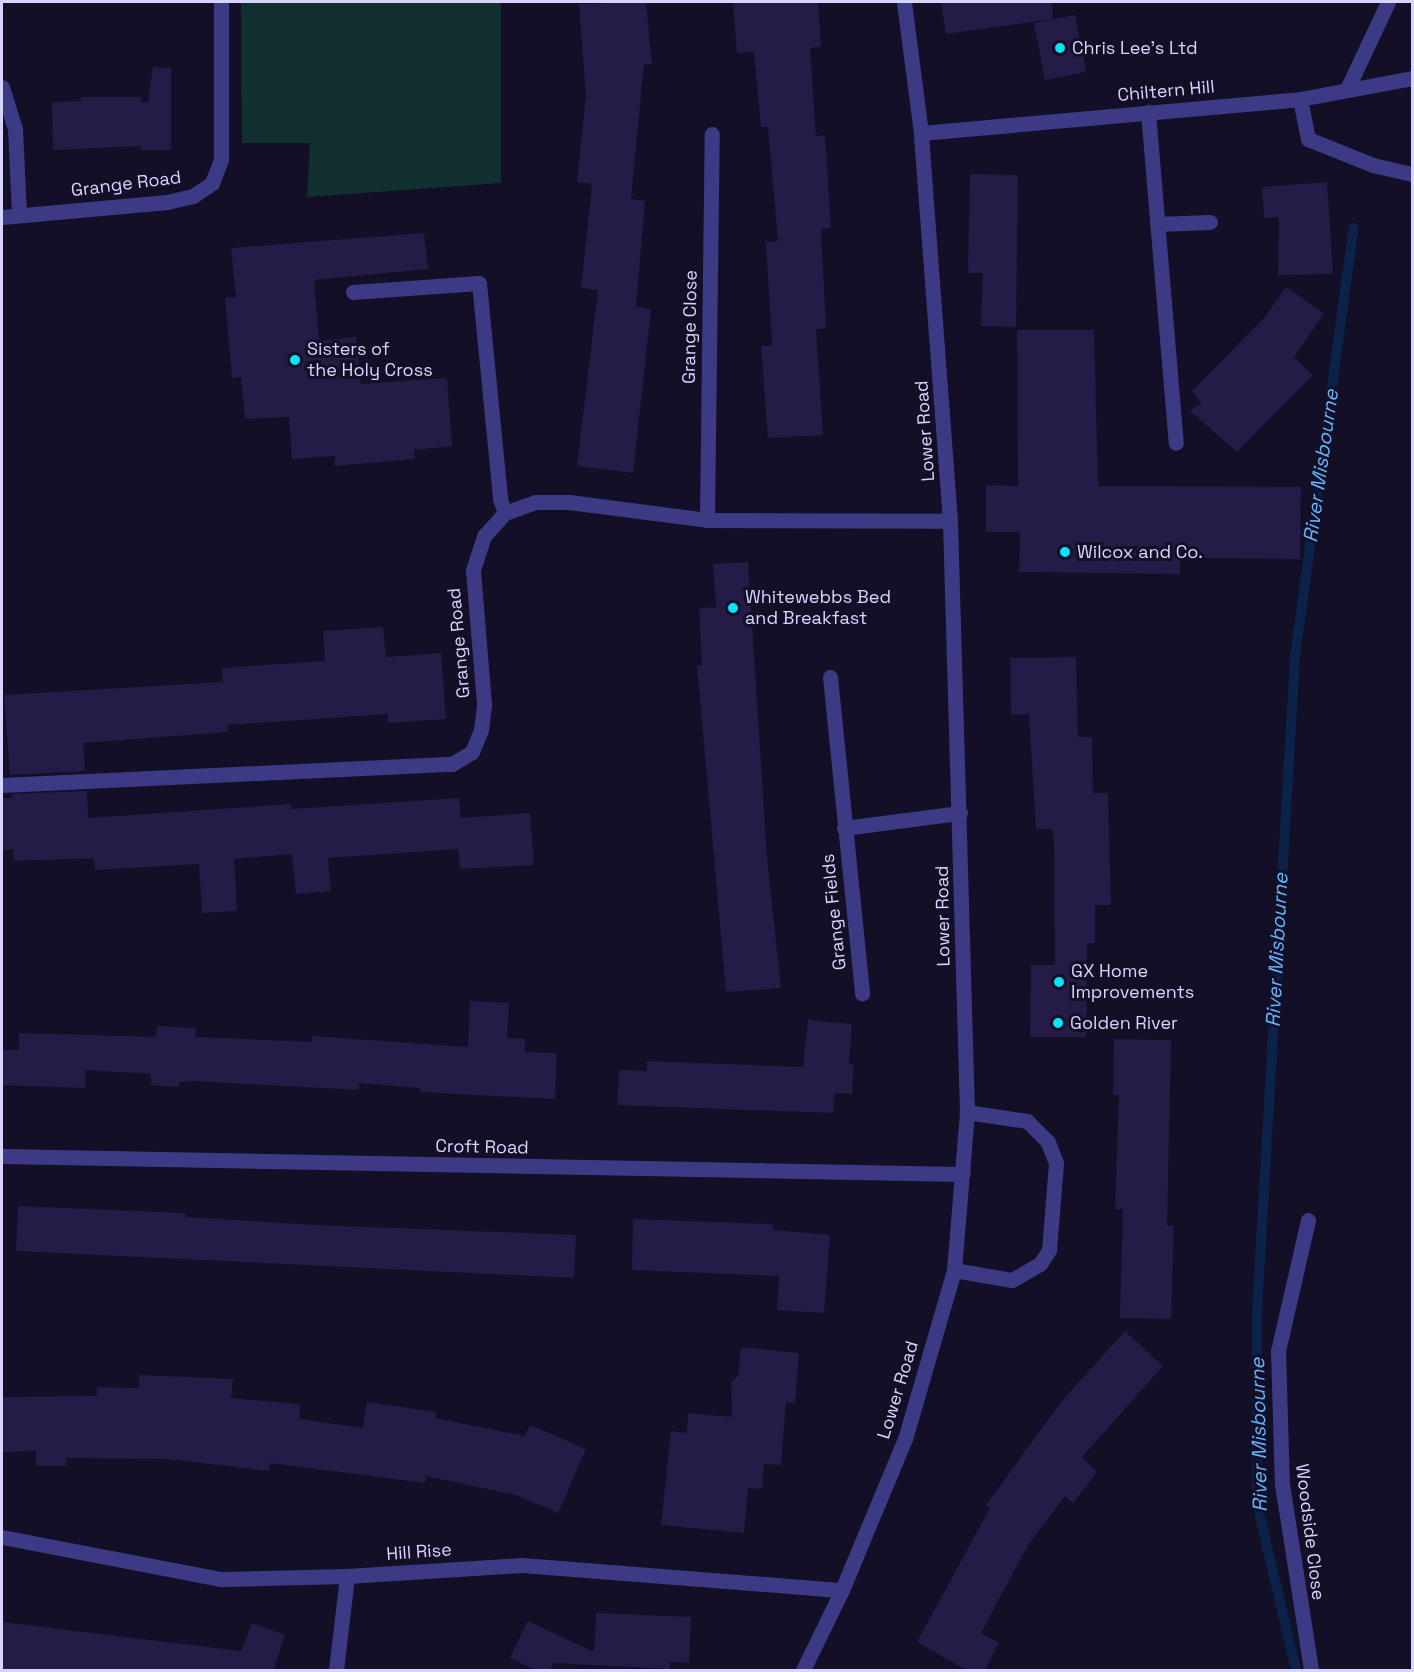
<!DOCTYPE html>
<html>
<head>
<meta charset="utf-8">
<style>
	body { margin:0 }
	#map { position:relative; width:1414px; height:1672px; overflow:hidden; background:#130f26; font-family:"Space Grotesk",sans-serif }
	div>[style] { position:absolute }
	.green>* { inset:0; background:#12302f }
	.stream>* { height:10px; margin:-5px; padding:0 5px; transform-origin:5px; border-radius:5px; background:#0c2248 }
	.building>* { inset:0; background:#241b47 }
	.service>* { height:15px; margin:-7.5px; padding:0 7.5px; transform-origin:7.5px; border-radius:7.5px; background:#3d3a85 }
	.minor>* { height:15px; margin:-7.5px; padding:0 7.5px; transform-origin:7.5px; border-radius:7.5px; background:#3d3a85 }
	.dots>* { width:16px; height:16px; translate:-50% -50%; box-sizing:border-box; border:3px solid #130f26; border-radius:50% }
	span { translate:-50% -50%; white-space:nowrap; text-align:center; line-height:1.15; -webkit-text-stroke:6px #130f26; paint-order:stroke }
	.poi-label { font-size:18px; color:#d9d4ff }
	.left { translate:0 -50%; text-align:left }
	.street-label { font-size:18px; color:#d9d4ff }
	.water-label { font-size:20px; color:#62b6ff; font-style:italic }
	.frame { position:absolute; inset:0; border:3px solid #d9d4ff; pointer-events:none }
</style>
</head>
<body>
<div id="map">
	<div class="green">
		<i style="clip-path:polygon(241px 2px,501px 2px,501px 183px,307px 197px,310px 143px,242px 143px)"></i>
	</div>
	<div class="stream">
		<i style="left:1296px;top:1670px;width:171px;rotate:-103.2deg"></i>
		<i style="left:1257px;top:1504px;width:194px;rotate:-90deg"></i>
		<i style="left:1257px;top:1310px;width:655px;rotate:-86.67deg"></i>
		<i style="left:1295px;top:656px;width:432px;rotate:-82.2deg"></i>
	</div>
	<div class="building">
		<i style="clip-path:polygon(646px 2px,652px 64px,644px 64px,631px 199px,645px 201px,636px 307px,651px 309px,633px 473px,577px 466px,598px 290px,581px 288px,592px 184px,577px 182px,586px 96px,579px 4px)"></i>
		<i style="clip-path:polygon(733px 2px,818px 2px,821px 47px,810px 48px,816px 136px,825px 135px,831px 228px,821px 229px,826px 329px,816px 329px,823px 435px,768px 438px,761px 346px,772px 346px,766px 242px,778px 241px,768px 127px,761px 127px,754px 52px,737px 53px)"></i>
		<i style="clip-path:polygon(941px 2px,1052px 2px,1053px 19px,946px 34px)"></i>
		<i style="clip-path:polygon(1075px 15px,1086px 72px,1045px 80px,1034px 23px)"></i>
		<i style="clip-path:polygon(153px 67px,171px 68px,171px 150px,141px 150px,141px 146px,53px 150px,52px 102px,81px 101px,81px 97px,141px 97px,141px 102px,148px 102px)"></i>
		<i style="clip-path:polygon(970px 174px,1018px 175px,1016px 327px,981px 326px,983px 273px,968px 273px)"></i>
		<i style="clip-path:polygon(1327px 182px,1333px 274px,1278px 275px,1279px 217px,1264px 218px,1262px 187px)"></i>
		<i style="clip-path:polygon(424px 233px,428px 269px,314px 280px,319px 341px,356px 337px,361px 384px,447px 378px,452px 446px,414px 450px,415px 459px,335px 466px,335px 456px,292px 459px,289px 417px,245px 419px,241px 377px,232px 378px,225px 298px,236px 297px,231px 248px)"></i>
		<i style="clip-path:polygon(1286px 287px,1324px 313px,1294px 357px,1313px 375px,1237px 452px,1190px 411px,1201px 403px,1192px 391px,1264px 318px)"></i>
		<i style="clip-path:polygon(1017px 330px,1094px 330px,1098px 486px,1301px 487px,1300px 559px,1180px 558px,1180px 574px,1019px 572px,1020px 532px,986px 532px,986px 485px,1018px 486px)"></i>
		<i style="clip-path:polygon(748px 562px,767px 858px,781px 988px,726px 992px,697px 665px,702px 665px,699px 608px,716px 607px,713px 564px)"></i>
		<i style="clip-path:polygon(383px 627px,386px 657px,441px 653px,446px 719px,388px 723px,388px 714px,227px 725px,228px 732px,83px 743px,85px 771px,10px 775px,4px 695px,223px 682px,222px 668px,325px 661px,323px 631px)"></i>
		<i style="clip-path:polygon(1076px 657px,1078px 737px,1092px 737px,1093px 793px,1108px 793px,1111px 905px,1095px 905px,1095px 943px,1087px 943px,1086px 1037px,1030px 1037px,1031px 965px,1055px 965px,1054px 839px,1052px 829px,1036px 829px,1029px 714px,1011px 715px,1010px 658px)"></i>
		<i style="clip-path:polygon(87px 791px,88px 818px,291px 804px,291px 809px,459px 798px,461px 818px,530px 813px,534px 865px,460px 869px,458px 849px,328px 858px,331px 891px,296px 894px,292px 854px,234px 859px,237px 911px,202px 913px,199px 864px,95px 870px,94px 858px,14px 861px,13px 849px,2px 850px,2px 798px,12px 798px,12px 794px)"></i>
		<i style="clip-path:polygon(470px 1001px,509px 1003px,507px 1038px,525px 1039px,525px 1052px,557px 1053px,555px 1099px,420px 1092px,420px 1088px,359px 1083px,359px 1090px,193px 1081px,179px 1082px,178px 1087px,151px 1085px,151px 1074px,86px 1070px,85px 1088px,2px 1085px,2px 1050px,19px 1050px,19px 1033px,156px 1037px,157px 1026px,196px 1028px,195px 1037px,312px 1042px,312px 1036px,468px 1047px)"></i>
		<i style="clip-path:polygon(808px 1020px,852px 1024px,849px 1064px,854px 1065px,852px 1094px,835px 1093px,833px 1113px,617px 1105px,619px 1070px,647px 1071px,647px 1061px,803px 1067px)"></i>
		<i style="clip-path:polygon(1114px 1039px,1171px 1040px,1167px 1225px,1174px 1226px,1171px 1319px,1120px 1318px,1123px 1209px,1115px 1209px,1119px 1095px,1113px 1095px)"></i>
		<i style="clip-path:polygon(18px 1206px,185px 1213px,185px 1217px,317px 1225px,576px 1235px,574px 1278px,16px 1251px)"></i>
		<i style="clip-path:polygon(633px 1219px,773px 1224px,773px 1230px,830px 1235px,824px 1313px,777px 1310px,779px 1276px,632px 1270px)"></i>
		<i style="clip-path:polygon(1125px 1331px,1163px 1366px,1082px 1457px,1097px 1472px,1073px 1503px,1065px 1496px,1028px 1545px,981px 1633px,999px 1643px,984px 1671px,968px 1671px,917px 1642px,990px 1508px,986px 1505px,1061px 1402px)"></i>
		<i style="clip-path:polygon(741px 1347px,799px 1353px,795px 1403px,786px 1402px,781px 1465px,764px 1464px,762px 1489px,748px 1488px,744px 1533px,661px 1525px,671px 1431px,687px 1433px,688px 1413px,732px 1417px,731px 1382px,738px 1376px)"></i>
		<i style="clip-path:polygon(139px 1375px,233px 1379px,231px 1398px,300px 1404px,299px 1419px,363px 1428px,367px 1402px,436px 1412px,435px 1418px,525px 1436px,530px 1425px,586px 1449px,558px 1513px,516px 1495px,426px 1476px,425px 1483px,270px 1463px,269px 1471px,167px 1459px,66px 1458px,66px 1466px,36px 1466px,36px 1451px,2px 1452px,2px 1397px,97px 1396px,97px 1387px,139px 1388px)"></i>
		<i style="clip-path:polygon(596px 1613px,691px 1617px,689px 1663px,670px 1662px,670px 1669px,553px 1663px,550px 1671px,538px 1671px,510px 1658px,528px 1621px,594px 1652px)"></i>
		<i style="clip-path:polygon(2px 1622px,241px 1651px,252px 1623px,285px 1635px,273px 1671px,2px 1671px)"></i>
	</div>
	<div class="service">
		<i style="left:1300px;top:99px;width:41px;rotate:78.7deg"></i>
		<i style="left:1308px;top:139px;width:70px;rotate:21.8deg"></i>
		<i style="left:1373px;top:165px;width:40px;rotate:13deg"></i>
		<i style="left:1148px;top:112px;width:332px;rotate:85.2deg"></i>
		<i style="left:1157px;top:224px;width:53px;rotate:-2.2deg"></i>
		<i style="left:353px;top:292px;width:126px;rotate:-4.1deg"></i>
		<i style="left:479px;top:283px;width:217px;rotate:84.4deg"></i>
		<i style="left:500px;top:499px;width:15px;rotate:70deg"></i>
	</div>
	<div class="minor">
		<i style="left:2px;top:87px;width:44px;rotate:72.8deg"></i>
		<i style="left:15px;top:129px;width:86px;rotate:87.3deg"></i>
		<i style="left:1348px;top:87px;width:94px;rotate:-64.8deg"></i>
		<i style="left:921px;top:133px;width:381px;rotate:-5.1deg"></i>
		<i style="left:1300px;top:99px;width:114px;rotate:-10.6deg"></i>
		<i style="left:2px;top:217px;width:166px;rotate:-5.2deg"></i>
		<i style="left:167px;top:202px;width:27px;rotate:-13deg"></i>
		<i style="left:193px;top:196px;width:23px;rotate:-34deg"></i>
		<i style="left:212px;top:183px;width:26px;rotate:-69deg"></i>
		<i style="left:221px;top:159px;width:157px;rotate:-90deg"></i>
		<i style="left:707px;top:520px;width:386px;rotate:-89.3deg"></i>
		<i style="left:830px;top:677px;width:318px;rotate:84.2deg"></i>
		<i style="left:2px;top:785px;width:450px;rotate:-2.7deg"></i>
		<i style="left:452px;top:764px;width:23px;rotate:-31deg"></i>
		<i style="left:472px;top:752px;width:24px;rotate:-68deg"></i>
		<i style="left:481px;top:730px;width:26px;rotate:-83deg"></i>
		<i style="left:484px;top:704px;width:134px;rotate:-94.7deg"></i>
		<i style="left:473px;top:570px;width:36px;rotate:-72deg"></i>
		<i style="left:484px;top:536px;width:31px;rotate:-48deg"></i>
		<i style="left:505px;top:513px;width:33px;rotate:-20deg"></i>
		<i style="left:536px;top:502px;width:33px"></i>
		<i style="left:569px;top:502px;width:139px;rotate:7.4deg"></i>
		<i style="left:707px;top:520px;width:243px;rotate:0.2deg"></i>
		<i style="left:844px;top:828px;width:117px;rotate:-7.4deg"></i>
		<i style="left:2px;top:1156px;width:961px;rotate:1.07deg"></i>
		<i style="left:1308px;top:1220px;width:134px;rotate:102.9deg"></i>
		<i style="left:1278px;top:1351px;width:133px;rotate:88.3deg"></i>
		<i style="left:1282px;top:1484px;width:188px;rotate:81.1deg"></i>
		<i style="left:954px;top:1270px;width:59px;rotate:9.8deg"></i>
		<i style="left:1012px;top:1280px;width:32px;rotate:-30deg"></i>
		<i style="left:1040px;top:1264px;width:17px;rotate:-57deg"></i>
		<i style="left:1049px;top:1250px;width:87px;rotate:-85.4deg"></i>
		<i style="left:1056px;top:1163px;width:22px;rotate:-111deg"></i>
		<i style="left:1048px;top:1142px;width:30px;rotate:-135deg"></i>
		<i style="left:1027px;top:1121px;width:61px;rotate:-171.5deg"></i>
		<i style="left:2px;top:1537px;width:223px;rotate:10.9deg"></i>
		<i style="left:221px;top:1579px;width:126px;rotate:-1.4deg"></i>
		<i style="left:347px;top:1576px;width:175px;rotate:-3.6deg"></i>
		<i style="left:522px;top:1565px;width:321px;rotate:4.5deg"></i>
		<i style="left:336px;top:1670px;width:95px;rotate:-83.3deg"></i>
		<i style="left:803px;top:1670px;width:89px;rotate:-64deg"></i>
		<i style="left:842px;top:1590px;width:164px;rotate:-67.4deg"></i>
		<i style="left:905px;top:1439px;width:176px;rotate:-73.8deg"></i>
		<i style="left:954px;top:1270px;width:159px;rotate:-85.3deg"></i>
		<i style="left:967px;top:1112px;width:591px;rotate:-91.65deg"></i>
		<i style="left:950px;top:521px;width:389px;rotate:-94.3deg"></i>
		<i style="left:921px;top:133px;width:132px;rotate:-97.4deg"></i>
	</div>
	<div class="dots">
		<i style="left:1060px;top:48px;background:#00e5ff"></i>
		<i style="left:295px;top:360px;background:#00e5ff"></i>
		<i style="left:1065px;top:552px;background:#00e5ff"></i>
		<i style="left:733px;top:608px;background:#00e5ff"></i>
		<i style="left:1059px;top:982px;background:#00e5ff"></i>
		<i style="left:1058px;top:1023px;background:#00e5ff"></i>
	</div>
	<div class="poi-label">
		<span class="left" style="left:1072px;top:48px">Chris Lee's Ltd</span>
		<span class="left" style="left:307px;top:360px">Sisters of<br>the Holy Cross</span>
		<span class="left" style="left:1077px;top:552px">Wilcox and Co.</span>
		<span class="left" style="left:745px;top:608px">Whitewebbs Bed<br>and Breakfast</span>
		<span class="left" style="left:1071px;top:982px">GX Home<br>Improvements</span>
		<span class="left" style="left:1070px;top:1023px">Golden River</span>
	</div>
	<div class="street-label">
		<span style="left:1166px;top:91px;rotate:-5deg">Chiltern Hill</span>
		<span style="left:126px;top:184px;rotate:-7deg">Grange Road</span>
		<span style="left:690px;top:327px;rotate:-89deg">Grange Close</span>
		<span style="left:925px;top:431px;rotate:-94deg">Lower Road</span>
		<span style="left:459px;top:643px;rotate:-95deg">Grange Road</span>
		<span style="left:834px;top:912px;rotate:-96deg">Grange Fields</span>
		<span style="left:943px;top:916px;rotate:-91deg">Lower Road</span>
		<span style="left:482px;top:1147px;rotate:1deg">Croft Road</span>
		<span style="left:898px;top:1390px;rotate:-73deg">Lower Road</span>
		<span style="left:1310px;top:1532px;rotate:83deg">Woodside Close</span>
		<span style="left:419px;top:1552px;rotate:-4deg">Hill Rise</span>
	</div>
	<div class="water-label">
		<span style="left:1321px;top:466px;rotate:-82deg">River Misbourne</span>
		<span style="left:1277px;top:950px;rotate:-87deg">River Misbourne</span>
		<span style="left:1259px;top:1435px;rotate:-91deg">River Misbourne</span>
	</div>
	<div class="frame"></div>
</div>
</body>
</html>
